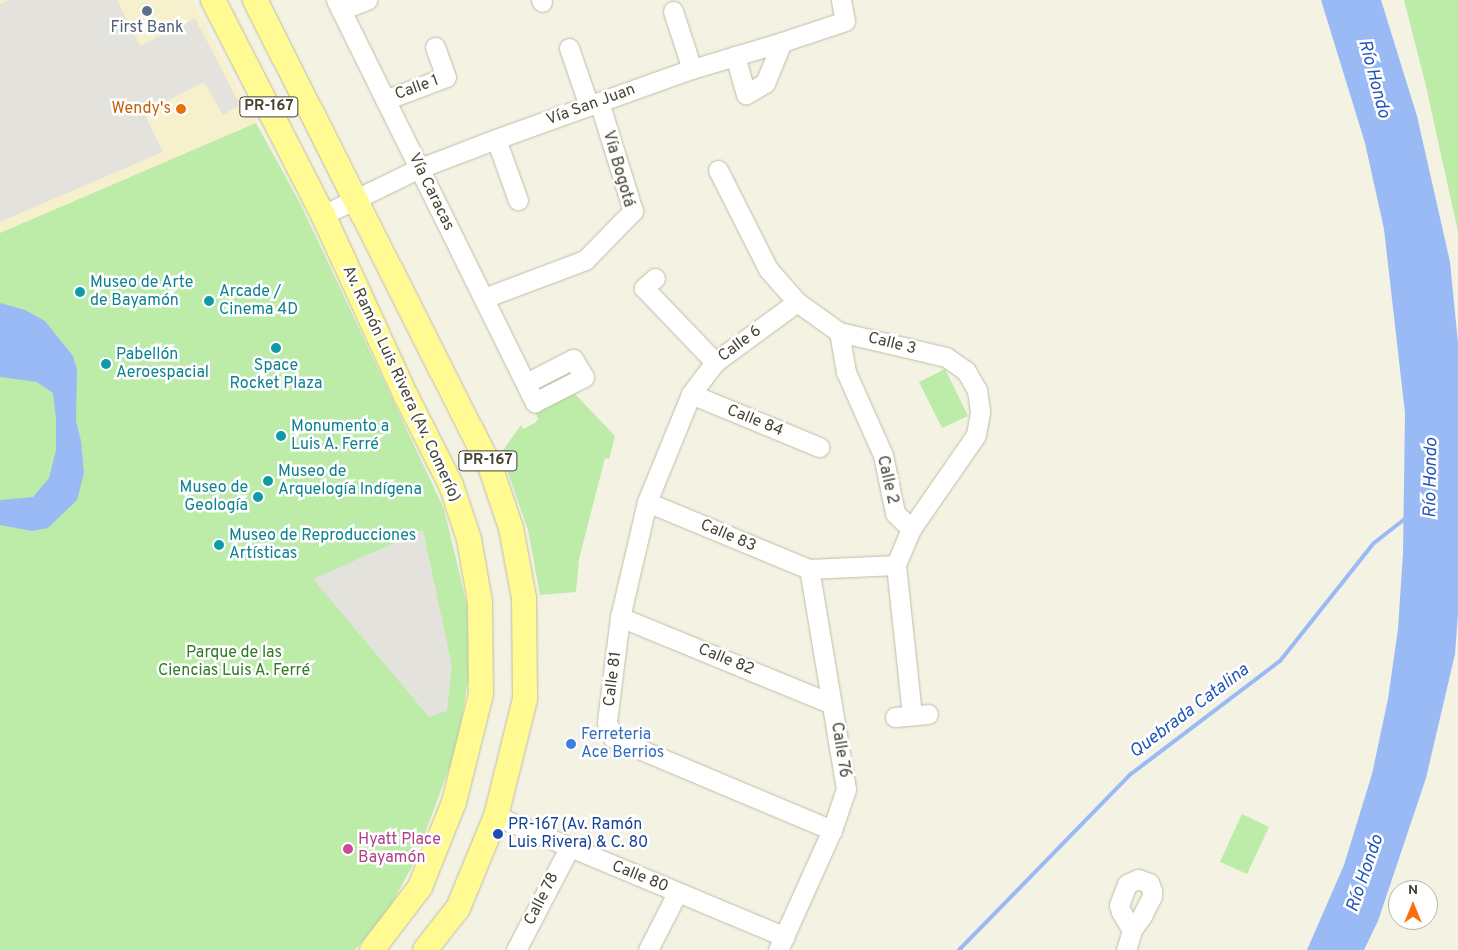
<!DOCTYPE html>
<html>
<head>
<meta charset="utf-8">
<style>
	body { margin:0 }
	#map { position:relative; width:1458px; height:950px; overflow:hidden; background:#f3f2e3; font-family:Overpass,sans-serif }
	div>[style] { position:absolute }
	.commercial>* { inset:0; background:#f7f0cc }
	.green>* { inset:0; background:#bdeba8 }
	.parking>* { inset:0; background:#e3e2dc }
	.water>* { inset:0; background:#9abaf6 }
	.stream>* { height:4px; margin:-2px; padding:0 2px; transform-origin:2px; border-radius:2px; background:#9abaf6 }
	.roads { filter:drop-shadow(0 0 1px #bfbda5) drop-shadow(0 0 1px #bfbda5) }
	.minor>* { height:19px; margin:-9.5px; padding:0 9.5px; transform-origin:9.5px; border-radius:9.5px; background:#fff }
	.major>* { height:24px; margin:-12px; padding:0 12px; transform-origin:12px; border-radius:12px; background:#fffa91 }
	.dots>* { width:14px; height:14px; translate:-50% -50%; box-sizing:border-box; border:2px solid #fff; border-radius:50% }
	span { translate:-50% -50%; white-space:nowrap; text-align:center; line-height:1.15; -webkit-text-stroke:5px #fff; paint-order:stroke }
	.shield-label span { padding:1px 4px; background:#fff; border:1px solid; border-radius:4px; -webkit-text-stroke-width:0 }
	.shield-label { font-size:15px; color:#464333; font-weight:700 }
	.service-label { font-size:16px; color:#4e5e75 }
	.street-label { font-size:16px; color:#464333 }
	.food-label { font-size:16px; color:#c56008 }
	.right { translate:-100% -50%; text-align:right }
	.culture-label { font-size:16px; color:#0d838f }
	.left { translate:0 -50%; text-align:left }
	.park-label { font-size:16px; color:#2e7b22 }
	.shop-label { font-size:16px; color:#366cbe }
	.transit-label { font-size:16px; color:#164399 }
	.hotel-label { font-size:16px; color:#b23c85 }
	.water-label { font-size:18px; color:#2456b9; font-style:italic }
	.north { position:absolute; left:1388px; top:880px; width:50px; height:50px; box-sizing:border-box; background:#fff; border:1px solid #b5b4ad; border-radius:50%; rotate:0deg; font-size:14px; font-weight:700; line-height:20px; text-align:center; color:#464333 }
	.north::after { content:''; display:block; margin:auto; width:18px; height:22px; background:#ff6d0f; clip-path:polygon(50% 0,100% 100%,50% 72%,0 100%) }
</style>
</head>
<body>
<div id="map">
	<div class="commercial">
		<i style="clip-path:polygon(0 0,192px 0,256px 123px,0 233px)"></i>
	</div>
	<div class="green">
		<i style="clip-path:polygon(1404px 0,1458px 0,1458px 232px,1426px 86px)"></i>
		<i style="clip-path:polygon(256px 123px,301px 205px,444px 509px,467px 605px,469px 674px,457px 747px,414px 863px,387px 912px,355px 950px,0 950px,0 233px)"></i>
		<i style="clip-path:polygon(945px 369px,968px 416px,942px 428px,919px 382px)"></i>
		<i style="clip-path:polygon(574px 393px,615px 436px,609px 459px,605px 458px,579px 559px,576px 592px,540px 595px,528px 530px,501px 453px,521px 425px,523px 429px,535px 423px,538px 419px,535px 411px)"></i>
		<i style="clip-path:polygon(1242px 814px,1269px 827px,1247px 874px,1220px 862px)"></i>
	</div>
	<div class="parking">
		<i style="clip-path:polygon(9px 0,117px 0,140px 46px,195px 18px,240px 105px,223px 115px,204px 82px,144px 113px,163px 152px,0 222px,0 4px)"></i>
		<i style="clip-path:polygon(423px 530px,452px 666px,447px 711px,429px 717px,313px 579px)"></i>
	</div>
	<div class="water">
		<i style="clip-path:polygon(1321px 0,1381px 0,1417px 116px,1450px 262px,1458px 343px,1458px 613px,1455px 654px,1426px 778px,1378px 921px,1364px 950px,1307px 950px,1344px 865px,1372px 774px,1388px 699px,1398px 629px,1403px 553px,1405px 413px,1384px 229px,1365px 143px)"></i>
		<i style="clip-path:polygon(0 303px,25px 310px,45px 321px,73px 356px,77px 369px,76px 421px,81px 441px,84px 473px,77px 500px,48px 528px,32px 531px,0 525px,0 500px,33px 497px,49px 478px,56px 450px,56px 418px,53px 393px,37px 382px,0 377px)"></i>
	</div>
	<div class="stream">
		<i style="left:959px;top:950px;width:246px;rotate:-45.7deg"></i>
		<i style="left:1131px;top:774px;width:187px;rotate:-37.2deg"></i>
		<i style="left:1280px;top:661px;width:151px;rotate:-51.5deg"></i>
		<i style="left:1374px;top:543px;width:41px;rotate:-38deg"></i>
	</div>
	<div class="roads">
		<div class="minor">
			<i style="left:336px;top:0;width:449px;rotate:63.7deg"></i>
			<i style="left:535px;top:402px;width:55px;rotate:-27deg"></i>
			<i style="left:584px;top:377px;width:21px;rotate:-121deg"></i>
			<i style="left:573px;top:359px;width:53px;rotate:152.9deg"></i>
			<i style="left:541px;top:0;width:2px;rotate:63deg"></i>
			<i style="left:341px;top:10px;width:28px;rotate:-21deg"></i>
			<i style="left:673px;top:11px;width:61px;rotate:71.9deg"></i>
			<i style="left:569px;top:48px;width:61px;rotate:71deg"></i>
			<i style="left:735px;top:56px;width:40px;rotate:74deg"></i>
			<i style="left:746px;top:94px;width:22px;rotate:-30deg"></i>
			<i style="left:765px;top:83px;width:44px;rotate:-67.5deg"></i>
			<i style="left:385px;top:100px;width:65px;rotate:-20.7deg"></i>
			<i style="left:446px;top:77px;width:32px;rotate:-110deg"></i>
			<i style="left:496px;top:139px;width:65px;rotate:70.2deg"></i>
			<i style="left:718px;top:170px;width:111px;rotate:63.2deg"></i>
			<i style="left:768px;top:269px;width:44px;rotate:48.7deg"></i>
			<i style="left:797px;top:302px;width:52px;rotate:35.5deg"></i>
			<i style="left:839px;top:332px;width:110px;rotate:13.2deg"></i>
			<i style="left:946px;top:357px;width:24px;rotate:35deg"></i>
			<i style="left:966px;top:371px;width:22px;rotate:60deg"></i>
			<i style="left:977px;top:390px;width:22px;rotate:82deg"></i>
			<i style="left:980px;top:412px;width:23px;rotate:100deg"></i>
			<i style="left:976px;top:435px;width:114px;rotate:124.7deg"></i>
			<i style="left:911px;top:529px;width:39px;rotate:113deg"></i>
			<i style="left:896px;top:565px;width:151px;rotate:83.9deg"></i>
			<i style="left:323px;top:215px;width:108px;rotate:-25.9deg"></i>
			<i style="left:420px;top:168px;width:81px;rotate:-20.9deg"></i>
			<i style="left:496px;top:139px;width:208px;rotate:-19.7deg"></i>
			<i style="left:692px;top:69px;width:94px;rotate:-16.7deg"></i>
			<i style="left:782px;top:42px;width:66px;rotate:-18.4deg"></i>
			<i style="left:845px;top:21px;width:21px;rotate:-101deg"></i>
			<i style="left:655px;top:278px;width:15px;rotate:138deg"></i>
			<i style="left:644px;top:288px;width:103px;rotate:46.2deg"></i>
			<i style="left:484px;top:298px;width:108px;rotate:-20.6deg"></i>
			<i style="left:585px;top:260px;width:69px;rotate:-45.6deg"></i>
			<i style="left:633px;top:211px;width:114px;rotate:-107.3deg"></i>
			<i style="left:797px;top:302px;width:102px;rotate:143.8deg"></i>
			<i style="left:715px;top:362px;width:40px;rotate:127deg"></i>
			<i style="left:691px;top:394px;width:117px;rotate:112.2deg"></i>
			<i style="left:647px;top:502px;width:118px;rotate:103.2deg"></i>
			<i style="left:620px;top:617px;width:106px;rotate:97.1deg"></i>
			<i style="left:607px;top:722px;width:17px;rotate:69deg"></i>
			<i style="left:613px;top:738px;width:238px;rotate:22.8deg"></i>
			<i style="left:839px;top:332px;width:41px;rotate:80.1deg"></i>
			<i style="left:846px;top:372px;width:91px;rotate:66deg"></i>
			<i style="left:883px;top:455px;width:59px;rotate:78.3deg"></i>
			<i style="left:895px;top:513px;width:23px;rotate:45deg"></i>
			<i style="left:691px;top:394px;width:139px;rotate:22.5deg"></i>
			<i style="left:647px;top:502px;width:175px;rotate:22.5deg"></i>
			<i style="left:809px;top:569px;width:87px;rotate:-2.6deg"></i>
			<i style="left:620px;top:617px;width:229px;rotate:22.3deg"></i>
			<i style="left:895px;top:717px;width:33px;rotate:-5deg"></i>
			<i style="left:496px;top:816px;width:313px;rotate:22.7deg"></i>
			<i style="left:1138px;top:879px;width:12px;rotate:20deg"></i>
			<i style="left:1149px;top:883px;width:9px;rotate:69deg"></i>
			<i style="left:1152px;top:891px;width:5px;rotate:90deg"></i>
			<i style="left:1152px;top:896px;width:22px;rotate:117deg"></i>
			<i style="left:1142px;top:916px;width:17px;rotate:126deg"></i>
			<i style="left:1132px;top:930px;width:21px;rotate:-121deg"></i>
			<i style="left:1121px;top:912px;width:7px;rotate:-106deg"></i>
			<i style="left:1119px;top:905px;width:22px;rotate:-69deg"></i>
			<i style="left:1127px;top:884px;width:12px;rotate:-24deg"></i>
			<i style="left:516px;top:950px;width:115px;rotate:-62.5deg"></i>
			<i style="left:648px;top:950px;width:64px;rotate:-63deg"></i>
			<i style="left:778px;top:950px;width:132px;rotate:-65.8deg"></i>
			<i style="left:832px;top:830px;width:43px;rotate:-71.1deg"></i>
			<i style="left:846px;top:789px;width:223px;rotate:-99.5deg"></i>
			<i style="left:1126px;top:950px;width:21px;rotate:-73deg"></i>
		</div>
		<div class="major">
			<i style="left:213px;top:0;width:242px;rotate:62.9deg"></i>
			<i style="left:323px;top:215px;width:199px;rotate:65.4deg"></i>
			<i style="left:406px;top:396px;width:100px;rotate:63.2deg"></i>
			<i style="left:451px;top:485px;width:57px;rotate:71.6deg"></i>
			<i style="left:469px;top:539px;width:64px;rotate:80.1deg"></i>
			<i style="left:480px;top:602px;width:92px;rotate:89.4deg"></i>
			<i style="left:481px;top:694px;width:111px;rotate:104deg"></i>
			<i style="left:454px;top:802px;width:92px;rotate:111.8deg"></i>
			<i style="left:420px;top:887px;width:79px;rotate:127.3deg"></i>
			<i style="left:255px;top:0;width:525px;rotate:63.29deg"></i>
			<i style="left:491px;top:469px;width:62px;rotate:71.3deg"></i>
			<i style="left:511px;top:528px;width:71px;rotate:79.5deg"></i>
			<i style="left:524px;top:598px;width:101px;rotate:89.4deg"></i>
			<i style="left:525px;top:699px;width:121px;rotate:103.9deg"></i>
			<i style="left:496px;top:816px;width:100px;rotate:112.4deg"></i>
			<i style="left:458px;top:908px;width:53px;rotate:128.2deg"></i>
		</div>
	</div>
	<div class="dots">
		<i style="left:147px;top:11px;background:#5c6f8a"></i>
		<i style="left:181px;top:109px;background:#e8710a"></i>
		<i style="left:80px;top:292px;background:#0f9aa8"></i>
		<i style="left:209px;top:301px;background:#0f9aa8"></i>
		<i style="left:276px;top:348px;background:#0f9aa8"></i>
		<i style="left:106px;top:364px;background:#0f9aa8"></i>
		<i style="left:281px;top:436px;background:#0f9aa8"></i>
		<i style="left:268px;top:481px;background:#0f9aa8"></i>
		<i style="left:258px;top:497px;background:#0f9aa8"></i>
		<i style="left:219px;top:545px;background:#0f9aa8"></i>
		<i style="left:571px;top:744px;background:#3f7fe0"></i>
		<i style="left:498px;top:834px;background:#1a4fb4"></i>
		<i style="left:348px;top:849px;background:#d1479c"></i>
	</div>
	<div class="shield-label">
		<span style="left:269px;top:107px">PR-167</span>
		<span style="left:488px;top:461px">PR-167</span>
	</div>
	<div class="service-label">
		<span style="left:147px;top:28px">First Bank</span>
	</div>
	<div class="street-label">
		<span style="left:417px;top:88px;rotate:-20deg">Calle 1</span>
		<span style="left:591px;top:105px;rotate:-20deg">Vía San Juan</span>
		<span style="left:618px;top:169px;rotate:74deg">Vía Bogotá</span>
		<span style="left:431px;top:192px;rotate:64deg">Vía Caracas</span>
		<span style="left:740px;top:344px;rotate:-37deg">Calle 6</span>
		<span style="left:892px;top:344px;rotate:14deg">Calle 3</span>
		<span style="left:401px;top:384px;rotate:65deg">Av. Ramón Luis Rivera (Av. Comerío)</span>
		<span style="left:755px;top:421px;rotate:22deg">Calle 84</span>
		<span style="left:887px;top:480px;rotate:77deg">Calle 2</span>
		<span style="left:728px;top:536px;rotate:23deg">Calle 83</span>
		<span style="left:726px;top:660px;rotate:22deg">Calle 82</span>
		<span style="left:613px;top:679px;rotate:-83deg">Calle 81</span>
		<span style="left:840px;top:750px;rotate:81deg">Calle 76</span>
		<span style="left:640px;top:877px;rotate:22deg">Calle 80</span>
		<span style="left:542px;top:899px;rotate:-63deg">Calle 78</span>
	</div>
	<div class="food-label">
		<span class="right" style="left:171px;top:109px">Wendy's</span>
	</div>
	<div class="culture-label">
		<span class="left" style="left:90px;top:292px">Museo de Arte<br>de Bayamón</span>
		<span class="left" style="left:219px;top:301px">Arcade /<br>Cinema 4D</span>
		<span class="left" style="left:116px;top:364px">Pabellón<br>Aeroespacial</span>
		<span style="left:276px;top:375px">Space<br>Rocket Plaza</span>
		<span class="left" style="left:291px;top:436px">Monumento a<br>Luis A. Ferré</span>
		<span class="left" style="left:278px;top:481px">Museo de<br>Arquelogía Indígena</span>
		<span class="right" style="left:248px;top:497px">Museo de<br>Geología</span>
		<span class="left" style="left:229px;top:545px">Museo de Reproducciones<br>Artísticas</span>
	</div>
	<div class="park-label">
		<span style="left:234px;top:662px">Parque de las<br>Ciencias Luis A. Ferré</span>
	</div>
	<div class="shop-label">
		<span class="left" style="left:581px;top:744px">Ferreteria<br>Ace Berrios</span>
	</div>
	<div class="transit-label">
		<span class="left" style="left:508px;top:834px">PR-167 (Av. Ramón<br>Luis Rivera) &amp; C. 80</span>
	</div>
	<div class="hotel-label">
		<span class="left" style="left:358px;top:849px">Hyatt Place<br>Bayamón</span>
	</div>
	<div class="water-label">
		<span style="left:1373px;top:79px;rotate:75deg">Río Hondo</span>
		<span style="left:1432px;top:478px;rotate:-89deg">Río Hondo</span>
		<span style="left:1190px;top:712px;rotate:-37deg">Quebrada Catalina</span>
		<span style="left:1366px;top:874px;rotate:-71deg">Río Hondo</span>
	</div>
	<div class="north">N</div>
</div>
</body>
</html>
